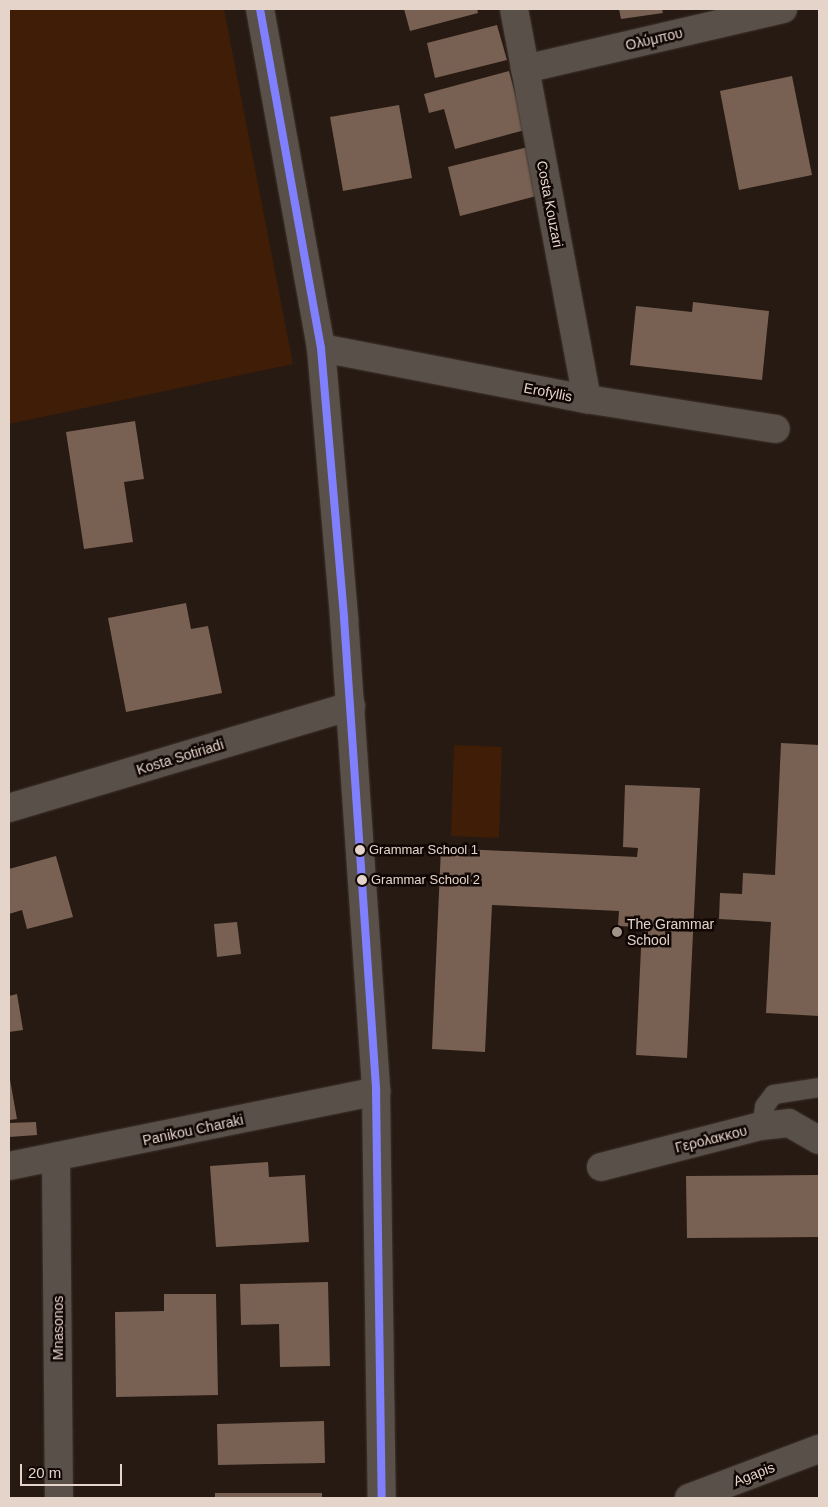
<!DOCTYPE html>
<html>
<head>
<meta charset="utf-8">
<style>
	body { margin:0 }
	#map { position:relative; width:828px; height:1507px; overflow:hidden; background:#271a12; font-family:Helvetica,sans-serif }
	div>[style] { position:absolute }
	.green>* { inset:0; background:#3f1d06 }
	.building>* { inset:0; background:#786153 }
	.roads { filter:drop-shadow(0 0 1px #3e332e) drop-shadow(0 0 1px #3e332e) }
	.lane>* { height:19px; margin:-9.5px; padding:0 9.5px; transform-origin:9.5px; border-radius:9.5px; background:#595049 }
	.street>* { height:28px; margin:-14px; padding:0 14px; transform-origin:14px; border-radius:14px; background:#595049 }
	.secondary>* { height:28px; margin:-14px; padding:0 14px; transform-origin:14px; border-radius:14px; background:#595049 }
	.bus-1>* { height:8px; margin:-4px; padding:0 4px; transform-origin:4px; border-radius:4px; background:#8080ff }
	.dots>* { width:14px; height:14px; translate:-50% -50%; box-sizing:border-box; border:2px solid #100603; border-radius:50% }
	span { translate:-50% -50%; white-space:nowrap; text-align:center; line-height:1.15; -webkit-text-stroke:5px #100603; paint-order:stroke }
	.bus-label { font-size:13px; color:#e4d4ca }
	.left { translate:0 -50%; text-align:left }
	.street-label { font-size:14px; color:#e4d4ca }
	.poi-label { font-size:14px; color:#e4d4ca }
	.frame { position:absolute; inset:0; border:10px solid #e4d4ca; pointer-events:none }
	.scale { position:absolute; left:20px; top:1464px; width:102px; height:22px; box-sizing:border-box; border:2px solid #e4d4ca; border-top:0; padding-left:6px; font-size:15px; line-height:18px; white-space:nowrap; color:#e4d4ca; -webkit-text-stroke:4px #100603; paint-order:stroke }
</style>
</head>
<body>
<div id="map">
	<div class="green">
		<i style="clip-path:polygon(9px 9px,224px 9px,293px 364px,9px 424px)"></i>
		<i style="clip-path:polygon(454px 745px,502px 747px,499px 838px,451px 836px)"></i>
	</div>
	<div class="building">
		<i style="clip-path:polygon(404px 9px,477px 9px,478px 13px,410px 31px)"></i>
		<i style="clip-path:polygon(619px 9px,662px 9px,663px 13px,621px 19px)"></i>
		<i style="clip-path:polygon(497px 25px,507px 60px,435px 78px,427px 43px)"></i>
		<i style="clip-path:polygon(509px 71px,525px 130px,455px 149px,444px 109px,429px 113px,424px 94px)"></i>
		<i style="clip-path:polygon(792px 76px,812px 175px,739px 190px,720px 91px)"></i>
		<i style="clip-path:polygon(399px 105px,412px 178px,343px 191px,330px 117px)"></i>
		<i style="clip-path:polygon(528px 147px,540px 195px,460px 216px,448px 167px)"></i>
		<i style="clip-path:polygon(693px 302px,769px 311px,762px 380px,630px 365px,636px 306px,692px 312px)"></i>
		<i style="clip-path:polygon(135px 421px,144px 479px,124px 482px,133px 542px,84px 549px,66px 432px)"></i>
		<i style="clip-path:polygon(186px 603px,191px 629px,208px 626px,222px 693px,126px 712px,108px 618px)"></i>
		<i style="clip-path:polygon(781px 743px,819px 745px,819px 1016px,766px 1013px,771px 922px,719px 919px,720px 893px,742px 894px,743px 873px,775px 875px)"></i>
		<i style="clip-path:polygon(625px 785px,700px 788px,687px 1058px,636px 1055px,642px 927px,618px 926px,619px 911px,492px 905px,485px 1052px,432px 1049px,441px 848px,637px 857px,638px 848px,623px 847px)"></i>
		<i style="clip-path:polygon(56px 856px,73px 917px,27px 929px,22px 910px,9px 914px,9px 869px)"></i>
		<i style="clip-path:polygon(237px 922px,241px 954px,217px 957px,214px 924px)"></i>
		<i style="clip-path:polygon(17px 994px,23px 1030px,9px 1032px,9px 996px)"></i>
		<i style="clip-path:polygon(9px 1074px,17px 1119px,9px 1120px)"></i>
		<i style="clip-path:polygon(36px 1122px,37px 1135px,9px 1137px,9px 1123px)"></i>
		<i style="clip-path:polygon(268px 1162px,269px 1177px,305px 1175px,309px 1242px,216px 1247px,210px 1166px)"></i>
		<i style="clip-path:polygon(818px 1175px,818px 1237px,687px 1238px,686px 1176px)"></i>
		<i style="clip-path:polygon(328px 1282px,330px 1366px,280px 1367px,279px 1324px,241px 1325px,240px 1284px)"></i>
		<i style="clip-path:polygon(164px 1294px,216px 1294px,218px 1395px,116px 1397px,115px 1312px,164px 1311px)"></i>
		<i style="clip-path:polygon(324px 1421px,325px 1463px,218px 1465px,217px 1424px)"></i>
		<i style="clip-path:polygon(215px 1493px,322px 1493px,322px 1498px,215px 1498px)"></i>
	</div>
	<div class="roads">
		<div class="lane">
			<i style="left:761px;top:1126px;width:20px;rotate:-81deg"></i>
			<i style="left:764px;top:1106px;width:15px;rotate:-53deg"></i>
			<i style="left:773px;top:1094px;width:47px;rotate:-8.7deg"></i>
		</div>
		<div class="street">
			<i style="left:514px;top:9px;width:397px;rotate:79.4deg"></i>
			<i style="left:525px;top:69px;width:265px;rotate:-13.1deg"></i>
			<i style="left:321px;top:348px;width:271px;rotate:10.9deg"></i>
			<i style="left:587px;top:399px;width:191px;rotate:9deg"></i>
			<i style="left:9px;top:808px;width:357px;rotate:-16.6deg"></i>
			<i style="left:56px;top:1158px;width:340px;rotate:89.5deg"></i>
			<i style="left:9px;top:1166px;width:375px;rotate:-11.5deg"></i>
			<i style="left:601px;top:1167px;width:165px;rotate:-14.4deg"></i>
			<i style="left:761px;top:1126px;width:28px;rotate:-6deg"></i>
			<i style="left:789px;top:1123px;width:34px;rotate:30deg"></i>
			<i style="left:689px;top:1498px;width:139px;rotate:-20.7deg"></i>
		</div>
		<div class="secondary">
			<i style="left:260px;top:9px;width:344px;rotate:79.8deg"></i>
			<i style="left:321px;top:348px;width:271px;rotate:85.1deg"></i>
			<i style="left:344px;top:618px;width:474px;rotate:86.1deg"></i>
			<i style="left:376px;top:1091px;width:407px;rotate:89.2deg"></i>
		</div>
	</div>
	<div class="bus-1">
		<i style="left:260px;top:9px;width:344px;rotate:79.8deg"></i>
		<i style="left:321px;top:348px;width:271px;rotate:85.1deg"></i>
		<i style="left:344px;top:618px;width:474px;rotate:86.1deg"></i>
		<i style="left:376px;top:1091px;width:407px;rotate:89.2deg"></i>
	</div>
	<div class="dots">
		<i style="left:360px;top:850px;background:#e4d4ca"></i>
		<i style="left:362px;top:880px;background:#e4d4ca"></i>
		<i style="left:617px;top:932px;background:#a2938a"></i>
	</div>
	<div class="bus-label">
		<span class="left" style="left:369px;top:850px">Grammar School 1</span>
		<span class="left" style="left:371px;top:880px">Grammar School 2</span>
	</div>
	<div class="street-label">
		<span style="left:654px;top:39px;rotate:-13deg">Ολύμπου</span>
		<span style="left:550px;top:204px;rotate:79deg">Costa Kouzari</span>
		<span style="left:548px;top:392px;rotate:11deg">Erofyllis</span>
		<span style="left:180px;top:757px;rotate:-17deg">Kosta Sotiriadi</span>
		<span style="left:193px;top:1130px;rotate:-12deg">Panikou Charaki</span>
		<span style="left:711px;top:1139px;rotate:-14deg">Γερολακκου</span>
		<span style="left:58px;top:1328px;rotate:-90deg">Mnasonos</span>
		<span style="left:754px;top:1474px;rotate:-21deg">Agapis</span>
	</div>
	<div class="poi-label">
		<span class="left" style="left:627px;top:932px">The Grammar<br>School</span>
	</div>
	<div class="frame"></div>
	<div class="scale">20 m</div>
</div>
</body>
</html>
